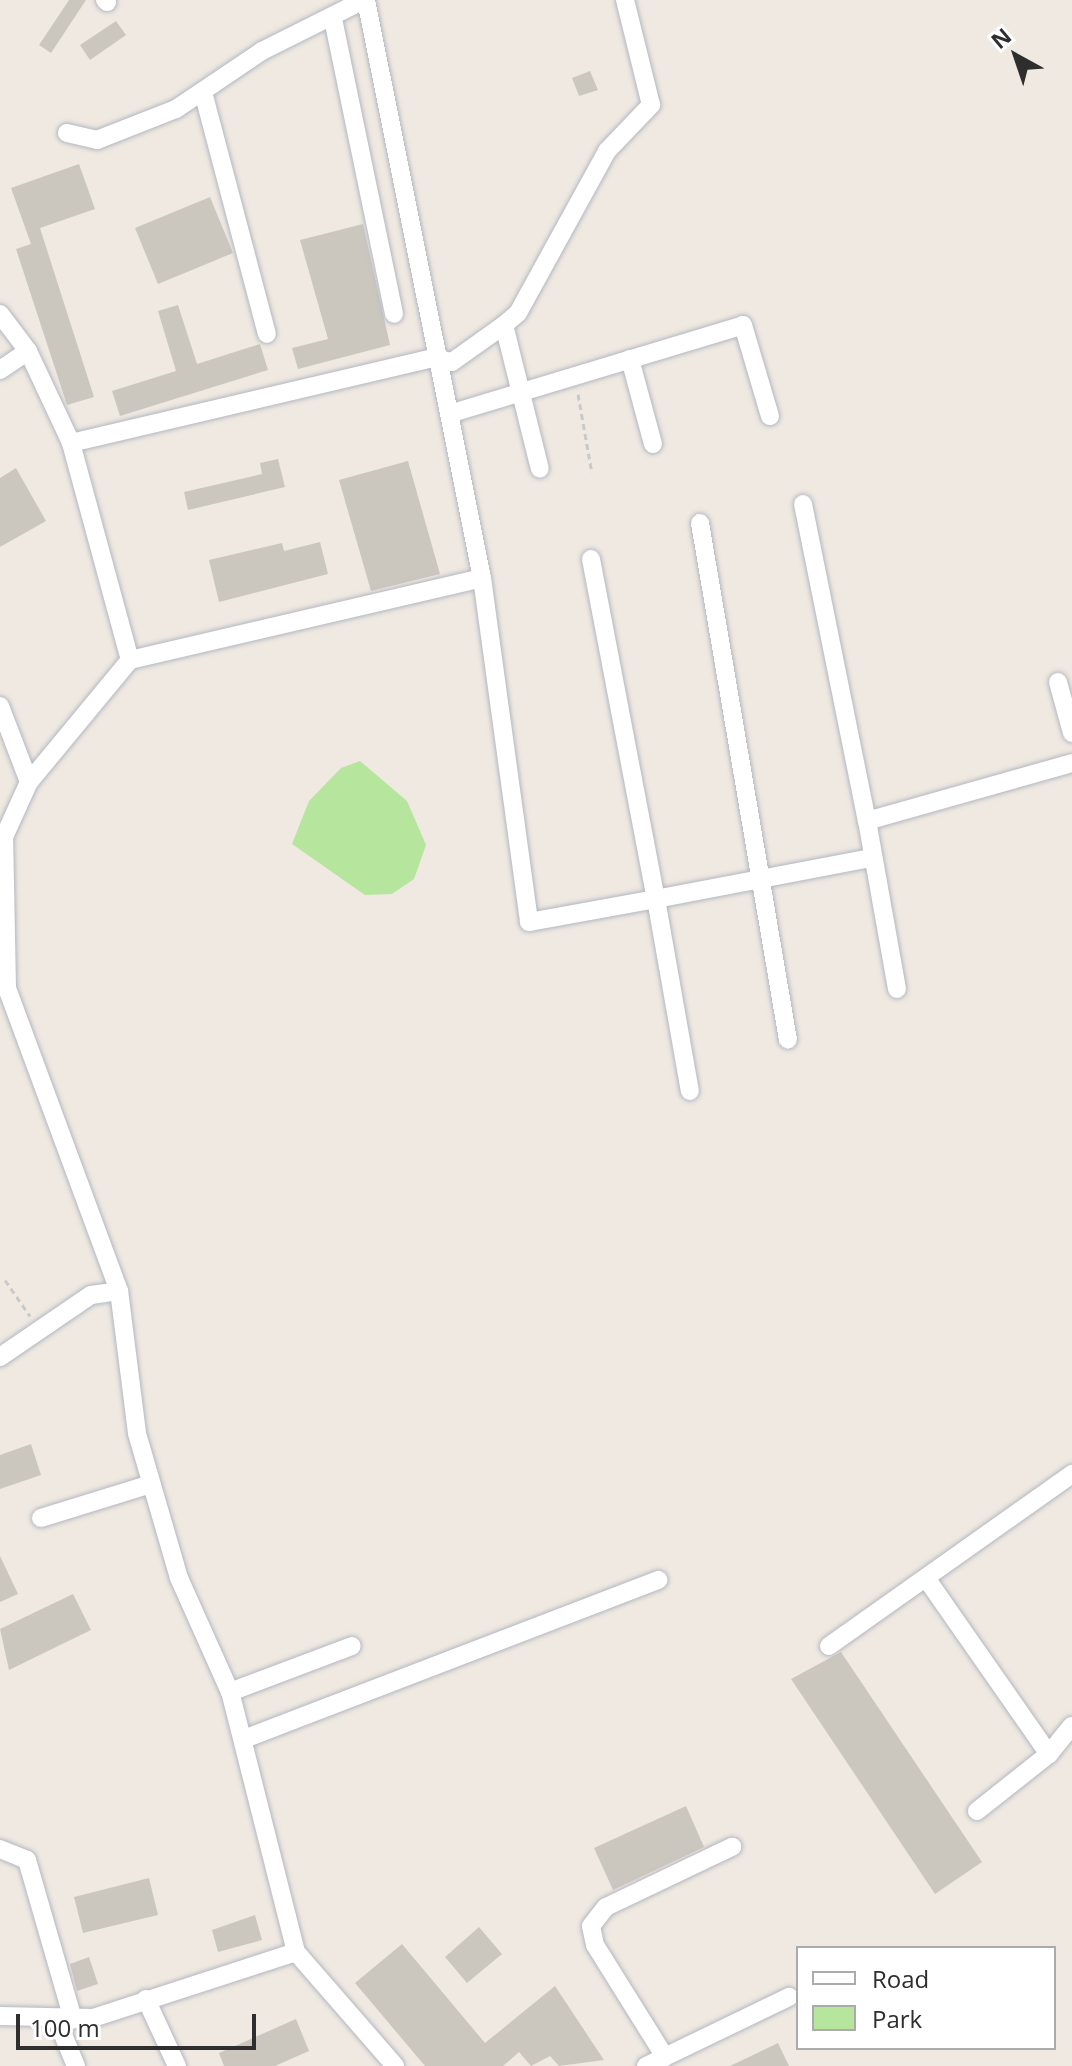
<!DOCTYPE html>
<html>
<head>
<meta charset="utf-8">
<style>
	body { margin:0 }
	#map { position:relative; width:1072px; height:2066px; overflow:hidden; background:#efe9e1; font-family:"Open Sans",sans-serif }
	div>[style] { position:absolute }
	.green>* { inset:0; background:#b6e59e }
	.building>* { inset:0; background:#cbc7bf }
	.path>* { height:3px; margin-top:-1.5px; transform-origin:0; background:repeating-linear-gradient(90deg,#c9c9c9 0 6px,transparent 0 10px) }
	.roads { filter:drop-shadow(0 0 2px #b4b7c1) drop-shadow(0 0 2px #b4b7c1) }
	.minor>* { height:18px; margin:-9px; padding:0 9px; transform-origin:9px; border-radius:9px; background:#fff }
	span { translate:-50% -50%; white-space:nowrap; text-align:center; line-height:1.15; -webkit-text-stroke:6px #fff; paint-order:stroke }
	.legend { position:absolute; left:796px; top:1946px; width:260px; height:104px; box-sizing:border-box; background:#fff; border:2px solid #ababab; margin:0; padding:10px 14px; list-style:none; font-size:24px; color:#2e2e2e }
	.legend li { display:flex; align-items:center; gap:16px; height:40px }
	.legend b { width:40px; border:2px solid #ababab }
	.north { position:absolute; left:976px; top:16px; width:80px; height:80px; -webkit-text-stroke:6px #fff; paint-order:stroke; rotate:320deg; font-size:22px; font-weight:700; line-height:32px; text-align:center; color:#2e2e2e }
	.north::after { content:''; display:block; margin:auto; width:28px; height:36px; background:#2e2e2e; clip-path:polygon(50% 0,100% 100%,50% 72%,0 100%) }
	.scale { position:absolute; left:16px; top:2014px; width:240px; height:36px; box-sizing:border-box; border:4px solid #2e2e2e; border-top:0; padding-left:10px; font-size:24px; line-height:28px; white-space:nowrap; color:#2e2e2e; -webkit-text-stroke:6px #fff; paint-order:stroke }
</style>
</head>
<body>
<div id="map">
	<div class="green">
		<i style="clip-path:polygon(360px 761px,407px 801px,426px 845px,414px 879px,392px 894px,365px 895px,292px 844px,309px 801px,341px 768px)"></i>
	</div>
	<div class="building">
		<i style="clip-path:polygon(69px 0,86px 0,51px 53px,39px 45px)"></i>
		<i style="clip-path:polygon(116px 21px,126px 35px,90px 60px,80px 45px)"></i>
		<i style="clip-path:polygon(590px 71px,598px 90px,579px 96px,572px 78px)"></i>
		<i style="clip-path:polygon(79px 164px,95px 209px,40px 228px,94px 397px,67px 405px,16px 249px,31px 244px,11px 188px)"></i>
		<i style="clip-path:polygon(210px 197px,233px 253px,158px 284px,135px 228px)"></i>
		<i style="clip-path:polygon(363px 224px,390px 345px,298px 369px,292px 348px,328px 339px,300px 240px)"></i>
		<i style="clip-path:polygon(178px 305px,197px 364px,260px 344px,268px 370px,120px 416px,112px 391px,176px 371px,158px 311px)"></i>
		<i style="clip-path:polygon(278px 459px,285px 487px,188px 510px,184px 492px,262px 474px,260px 463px)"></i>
		<i style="clip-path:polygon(408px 461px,440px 574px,371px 591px,339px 480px)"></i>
		<i style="clip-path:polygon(16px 468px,46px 521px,0 547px,0 478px)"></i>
		<i style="clip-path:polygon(320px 542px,328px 574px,219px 602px,209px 560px,282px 543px,284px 551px)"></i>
		<i style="clip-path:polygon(31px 1444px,41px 1475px,0 1489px,0 1455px)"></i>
		<i style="clip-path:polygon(0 1556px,18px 1594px,0 1602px)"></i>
		<i style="clip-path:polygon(73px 1594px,91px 1630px,9px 1670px,0 1629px)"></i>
		<i style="clip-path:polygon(841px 1652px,982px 1862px,935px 1894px,791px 1679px)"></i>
		<i style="clip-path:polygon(686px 1806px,704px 1847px,613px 1890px,594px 1848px)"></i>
		<i style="clip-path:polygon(149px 1878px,158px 1915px,83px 1933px,74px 1897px)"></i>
		<i style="clip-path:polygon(255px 1915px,262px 1940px,218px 1952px,212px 1930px)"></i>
		<i style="clip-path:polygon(479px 1927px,502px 1954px,467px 1983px,445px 1957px)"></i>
		<i style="clip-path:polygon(402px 1944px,485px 2043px,555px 1986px,604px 2060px,559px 2066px,550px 2056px,531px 2066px,519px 2052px,503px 2066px,425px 2066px,355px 1983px)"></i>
		<i style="clip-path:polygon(89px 1957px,98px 1984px,77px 1991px,70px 1964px)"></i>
		<i style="clip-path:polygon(296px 2019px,309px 2051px,275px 2066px,224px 2066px,219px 2053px)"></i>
		<i style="clip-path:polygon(778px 2043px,789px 2066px,730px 2066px)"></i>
	</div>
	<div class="path">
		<i style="left:578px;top:394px;width:80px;rotate:80deg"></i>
		<i style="left:5px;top:1280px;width:44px;rotate:55.2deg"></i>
	</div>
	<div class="roads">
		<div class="minor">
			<i style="left:105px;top:0;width:3px;rotate:45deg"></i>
			<i style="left:333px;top:19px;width:301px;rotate:78.3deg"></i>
			<i style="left:203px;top:92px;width:250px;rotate:75.2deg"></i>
			<i style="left:67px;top:133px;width:31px;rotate:13deg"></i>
			<i style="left:97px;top:140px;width:85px;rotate:-21.4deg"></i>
			<i style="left:176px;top:109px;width:104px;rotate:-34deg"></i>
			<i style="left:262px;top:51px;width:114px;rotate:-26.6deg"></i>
			<i style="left:0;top:314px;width:46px;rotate:52.9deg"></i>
			<i style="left:28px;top:351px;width:102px;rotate:64.9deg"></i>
			<i style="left:71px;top:443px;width:225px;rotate:74.8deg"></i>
			<i style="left:504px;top:325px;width:148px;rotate:76deg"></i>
			<i style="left:630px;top:359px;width:88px;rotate:74.9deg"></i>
			<i style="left:0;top:370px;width:34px;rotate:-34deg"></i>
			<i style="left:449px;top:414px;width:307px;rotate:-16.8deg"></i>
			<i style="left:743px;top:325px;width:95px;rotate:73.5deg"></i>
			<i style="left:71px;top:443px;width:373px;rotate:-13.2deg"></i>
			<i style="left:434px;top:358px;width:18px;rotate:13deg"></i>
			<i style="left:452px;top:362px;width:64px;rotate:-35.4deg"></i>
			<i style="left:504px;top:325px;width:18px;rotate:-41deg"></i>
			<i style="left:518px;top:313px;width:185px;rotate:-61.2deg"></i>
			<i style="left:607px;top:151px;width:64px;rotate:-46.3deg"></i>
			<i style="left:651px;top:105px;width:108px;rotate:-103.9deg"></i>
			<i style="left:803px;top:504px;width:323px;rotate:78.6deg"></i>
			<i style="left:700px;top:523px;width:524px;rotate:80.34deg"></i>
			<i style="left:591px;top:559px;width:346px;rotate:79.2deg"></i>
			<i style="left:656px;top:899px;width:219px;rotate:-10.8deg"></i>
			<i style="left:482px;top:578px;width:347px;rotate:82.2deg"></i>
			<i style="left:529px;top:922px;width:129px;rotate:-10.3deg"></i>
			<i style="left:656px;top:899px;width:195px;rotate:80deg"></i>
			<i style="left:1058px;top:682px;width:53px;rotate:74.6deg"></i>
			<i style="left:0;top:706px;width:81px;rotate:69.1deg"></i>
			<i style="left:897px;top:989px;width:171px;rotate:-100.1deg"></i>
			<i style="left:867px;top:821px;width:213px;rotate:-15.8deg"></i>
			<i style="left:0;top:1357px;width:110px;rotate:-34.3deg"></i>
			<i style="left:91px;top:1295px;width:28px;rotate:-8deg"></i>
			<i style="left:41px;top:1518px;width:115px;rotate:-17.2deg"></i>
			<i style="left:926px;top:1578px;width:215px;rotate:55.1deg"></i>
			<i style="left:829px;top:1646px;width:298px;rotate:-35.3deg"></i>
			<i style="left:230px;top:1692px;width:130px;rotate:-20.7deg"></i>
			<i style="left:244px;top:1739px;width:444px;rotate:-21deg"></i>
			<i style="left:977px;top:1811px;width:92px;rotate:-38.4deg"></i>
			<i style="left:1049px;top:1754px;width:36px;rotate:-51deg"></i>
			<i style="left:0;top:1849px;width:29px;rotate:22deg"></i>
			<i style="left:27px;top:1860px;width:166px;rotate:73.9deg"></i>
			<i style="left:296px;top:1952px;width:268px;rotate:-104.2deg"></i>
			<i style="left:230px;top:1692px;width:125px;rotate:-114.1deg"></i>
			<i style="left:179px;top:1578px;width:151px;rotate:-106.2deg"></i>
			<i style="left:137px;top:1433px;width:143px;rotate:-97.2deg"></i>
			<i style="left:119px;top:1291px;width:323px;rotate:-110.3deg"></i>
			<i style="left:7px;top:988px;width:151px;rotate:-91.1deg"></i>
			<i style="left:4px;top:837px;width:60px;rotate:-65.6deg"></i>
			<i style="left:29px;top:782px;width:158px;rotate:-50.4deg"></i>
			<i style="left:130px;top:660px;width:361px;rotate:-13.1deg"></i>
			<i style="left:482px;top:578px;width:590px;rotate:-101.35deg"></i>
			<i style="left:146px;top:1999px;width:74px;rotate:65.2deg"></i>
			<i style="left:0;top:2016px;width:93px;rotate:1.2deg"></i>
			<i style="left:93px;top:2018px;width:213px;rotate:-18deg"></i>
			<i style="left:296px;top:1952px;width:151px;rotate:49deg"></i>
			<i style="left:57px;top:2020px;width:50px;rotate:67.6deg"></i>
			<i style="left:665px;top:2057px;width:132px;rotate:-122deg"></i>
			<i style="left:595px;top:1945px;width:19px;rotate:-102deg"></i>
			<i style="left:591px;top:1926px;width:24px;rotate:-52deg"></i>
			<i style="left:606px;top:1907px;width:140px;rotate:-25.5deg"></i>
			<i style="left:646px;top:2066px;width:159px;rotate:-25.8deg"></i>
		</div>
	</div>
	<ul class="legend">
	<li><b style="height:10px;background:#fff"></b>Road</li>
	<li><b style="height:22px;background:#b6e59e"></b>Park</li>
	</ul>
	<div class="north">N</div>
	<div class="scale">100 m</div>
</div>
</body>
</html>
